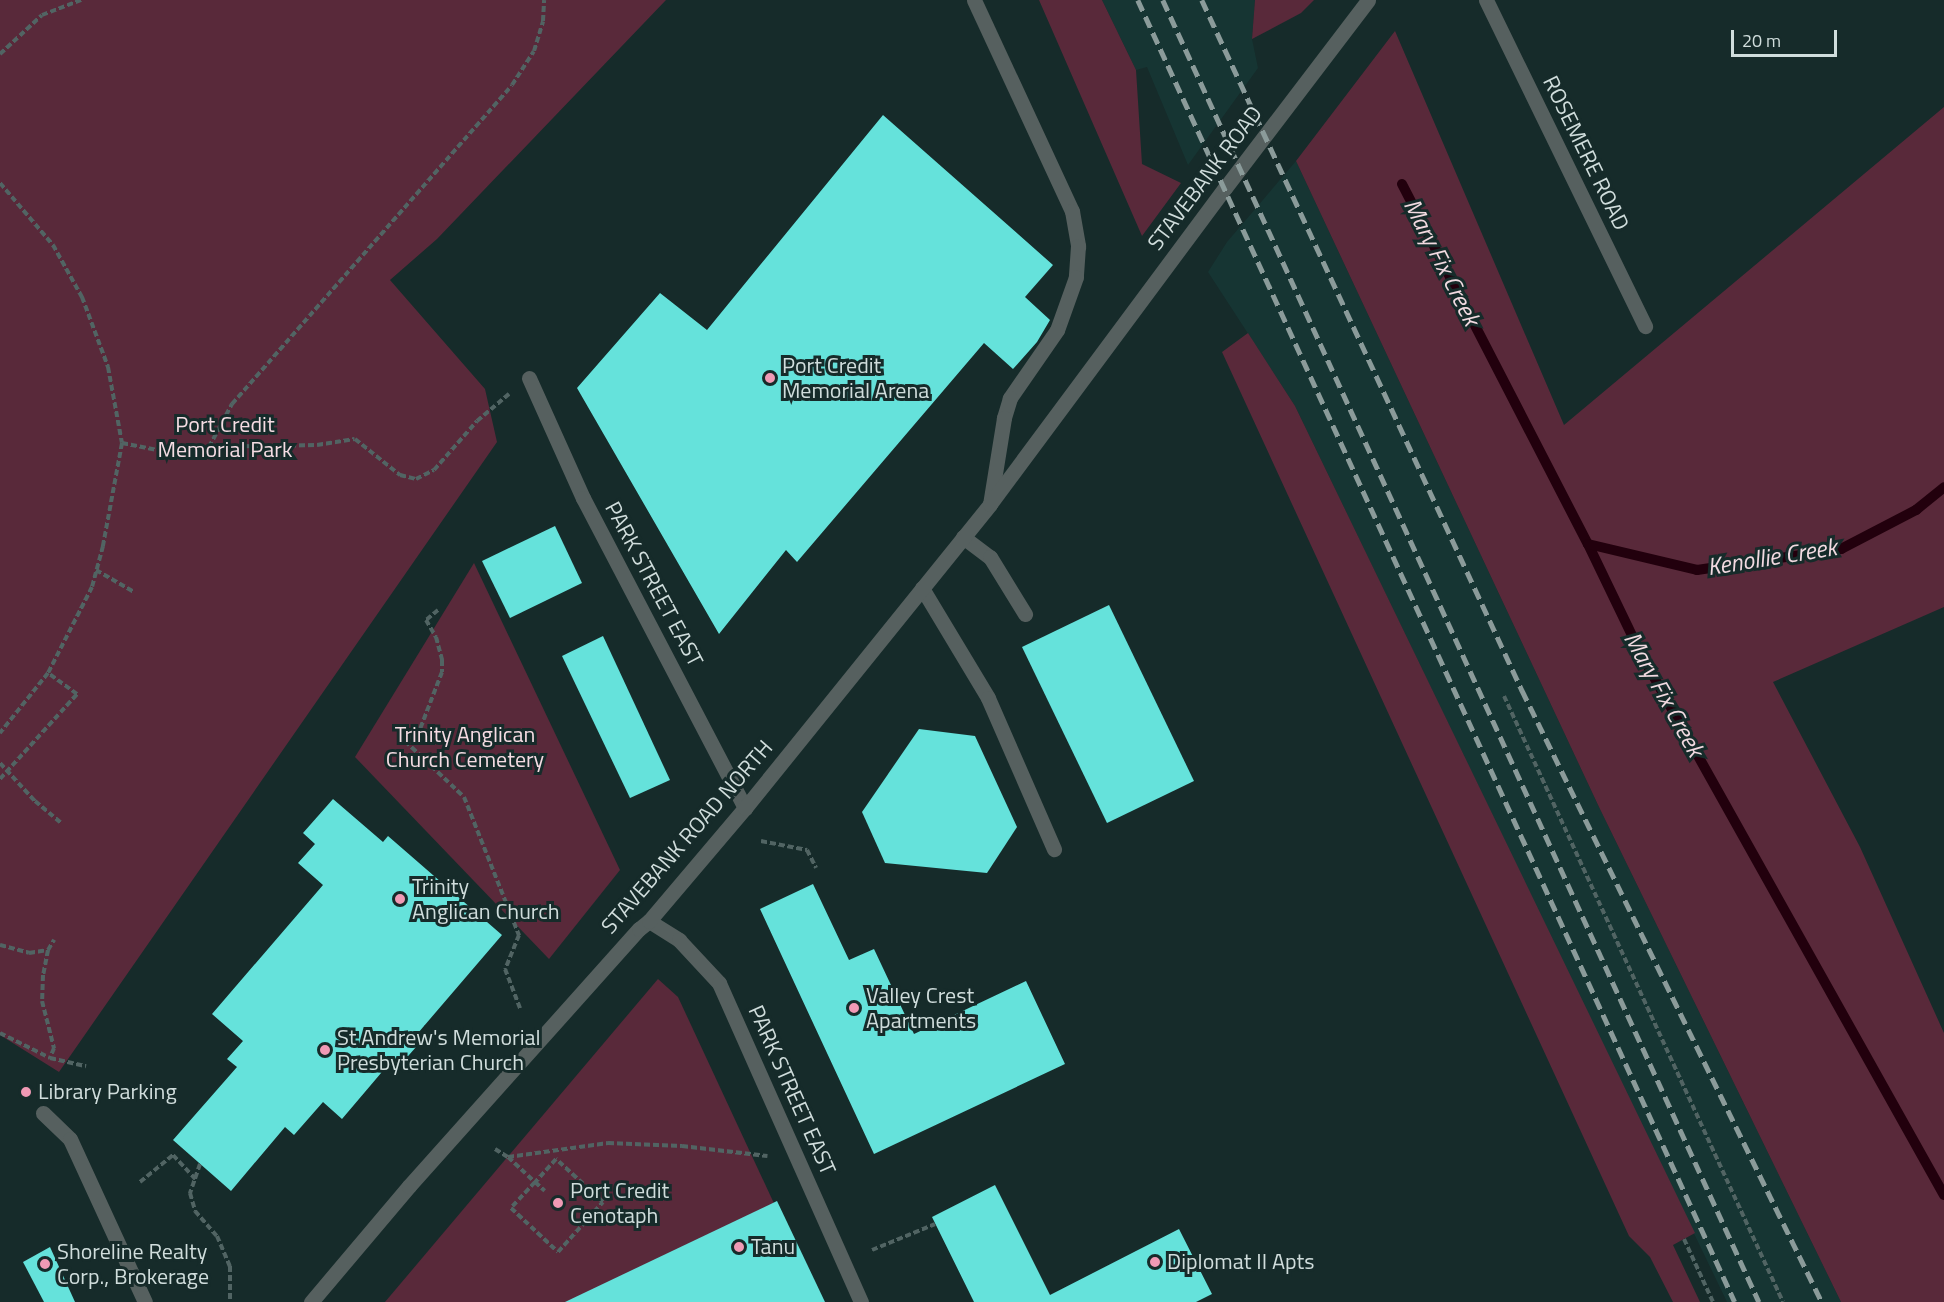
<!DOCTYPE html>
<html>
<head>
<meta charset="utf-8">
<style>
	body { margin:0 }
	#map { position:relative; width:1944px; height:1302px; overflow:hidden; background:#162b2a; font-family:"Titillium Web",sans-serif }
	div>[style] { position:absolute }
	.built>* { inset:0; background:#163533 }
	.green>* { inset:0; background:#59293a }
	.stream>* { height:10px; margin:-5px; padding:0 5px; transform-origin:5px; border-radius:5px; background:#22000d }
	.building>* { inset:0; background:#65e2db }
	.path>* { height:4px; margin-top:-2px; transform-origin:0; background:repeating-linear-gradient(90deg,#516463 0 6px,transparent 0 9px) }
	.lane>* { height:15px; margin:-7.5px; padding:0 7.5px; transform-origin:7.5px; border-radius:7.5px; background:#56605f }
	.street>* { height:15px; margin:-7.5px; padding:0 7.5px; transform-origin:7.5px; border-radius:7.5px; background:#56605f }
	.rail>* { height:4.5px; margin-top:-2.25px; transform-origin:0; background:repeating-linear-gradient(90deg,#8b9b9a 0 12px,transparent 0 18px) }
	.dots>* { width:16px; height:16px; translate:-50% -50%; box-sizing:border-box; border:3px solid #162b2a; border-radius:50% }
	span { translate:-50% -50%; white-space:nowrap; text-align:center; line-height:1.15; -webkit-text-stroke:6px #162b2a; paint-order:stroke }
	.street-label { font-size:22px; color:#d0dddc }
	.poi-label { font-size:22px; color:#d0dddc }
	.left { translate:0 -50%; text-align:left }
	.park-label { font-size:22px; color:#f5dce3 }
	.water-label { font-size:24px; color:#f2dae1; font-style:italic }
	.scale { position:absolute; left:1731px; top:30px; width:106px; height:27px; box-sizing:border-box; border:3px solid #d0dddc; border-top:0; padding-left:8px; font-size:18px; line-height:21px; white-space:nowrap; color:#d0dddc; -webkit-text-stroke:4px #162b2a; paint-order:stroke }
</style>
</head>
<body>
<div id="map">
	<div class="built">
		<i style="clip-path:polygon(1102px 0,1255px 0,1252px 39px,1258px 68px,1188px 165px,1147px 67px,1136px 70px)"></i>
		<i style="clip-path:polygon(1296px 161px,1599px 807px,1841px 1302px,1727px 1302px,1295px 406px,1208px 272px,1227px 242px)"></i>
	</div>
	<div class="green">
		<i style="clip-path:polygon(0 0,666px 0,437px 239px,390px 280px,485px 389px,497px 442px,59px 1072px,0 1035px)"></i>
		<i style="clip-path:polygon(1039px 0,1102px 0,1136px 70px,1142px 164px,1181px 183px,1142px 236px)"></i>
		<i style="clip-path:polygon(1255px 0,1314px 0,1301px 13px,1252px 39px)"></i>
		<i style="clip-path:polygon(1395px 31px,1564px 425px,1944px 107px,1944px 607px,1773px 682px,1860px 847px,1944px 1033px,1944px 1302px,1841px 1302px,1599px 807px,1296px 161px)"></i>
		<i style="clip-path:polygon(1248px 333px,1295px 406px,1695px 1233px,1673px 1245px,1700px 1302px,1673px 1302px,1650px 1257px,1629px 1236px,1222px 352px)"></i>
		<i style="clip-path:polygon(474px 563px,620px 870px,549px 959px,355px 757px)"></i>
		<i style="clip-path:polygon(658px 979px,678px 997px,778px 1212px,624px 1302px,385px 1302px)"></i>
	</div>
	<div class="stream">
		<i style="left:1402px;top:184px;width:405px;rotate:62.7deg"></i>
		<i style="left:1588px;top:544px;width:122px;rotate:64.3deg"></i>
		<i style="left:1641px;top:654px;width:620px;rotate:60.75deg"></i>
		<i style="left:1588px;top:544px;width:112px;rotate:13.4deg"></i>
		<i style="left:1697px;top:570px;width:146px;rotate:-8.3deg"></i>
		<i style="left:1841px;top:549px;width:85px;rotate:-27.5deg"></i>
		<i style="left:1916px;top:510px;width:36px;rotate:-39deg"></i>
	</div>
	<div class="building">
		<i style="clip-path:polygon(883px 115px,1053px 265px,1025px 297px,1050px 320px,1037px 342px,1013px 369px,984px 343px,797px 562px,786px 550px,719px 634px,577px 388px,660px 293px,707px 330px)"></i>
		<i style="clip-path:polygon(555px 526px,582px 583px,510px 618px,482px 561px)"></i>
		<i style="clip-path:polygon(1109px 605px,1194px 781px,1107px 823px,1022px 647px)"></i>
		<i style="clip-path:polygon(603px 636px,670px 780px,630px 798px,562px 656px)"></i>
		<i style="clip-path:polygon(919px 729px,975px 736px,1017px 827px,987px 873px,885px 863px,862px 812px)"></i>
		<i style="clip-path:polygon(333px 799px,383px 842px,388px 836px,502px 935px,418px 1033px,424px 1038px,394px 1072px,387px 1066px,342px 1119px,323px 1102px,294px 1135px,285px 1127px,231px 1191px,173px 1140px,237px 1067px,227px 1059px,243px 1041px,212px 1014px,323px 885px,298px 863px,315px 844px,303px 833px)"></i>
		<i style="clip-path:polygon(813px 884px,849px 960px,874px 949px,914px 1034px,1026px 981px,1065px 1064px,874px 1154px,760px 909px)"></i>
		<i style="clip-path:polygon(995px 1185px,1050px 1295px,1179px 1229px,1212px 1294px,1196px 1302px,974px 1302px,932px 1217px)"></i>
		<i style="clip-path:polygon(777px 1201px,825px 1302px,565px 1302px)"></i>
		<i style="clip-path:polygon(50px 1247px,75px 1302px,44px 1302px,23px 1262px)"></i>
	</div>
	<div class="path">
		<i style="left:0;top:54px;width:57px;rotate:-42.9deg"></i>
		<i style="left:42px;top:15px;width:42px;rotate:-21deg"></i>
		<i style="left:0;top:183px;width:82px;rotate:49.5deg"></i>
		<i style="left:53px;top:245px;width:60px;rotate:60.9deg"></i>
		<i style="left:82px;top:297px;width:75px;rotate:69.6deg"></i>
		<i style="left:108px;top:367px;width:77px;rotate:79.6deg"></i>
		<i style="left:122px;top:443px;width:105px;rotate:100.5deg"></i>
		<i style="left:103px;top:546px;width:42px;rotate:105deg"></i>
		<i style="left:92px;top:587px;width:97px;rotate:117.1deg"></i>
		<i style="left:48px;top:673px;width:77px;rotate:128.7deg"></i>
		<i style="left:122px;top:443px;width:41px;rotate:11.3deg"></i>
		<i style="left:162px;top:451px;width:47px;rotate:-4.9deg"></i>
		<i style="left:209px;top:447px;width:108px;rotate:-1.1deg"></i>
		<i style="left:317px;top:445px;width:38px;rotate:-9deg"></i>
		<i style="left:355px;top:439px;width:58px;rotate:38.7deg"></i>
		<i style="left:400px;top:475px;width:16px;rotate:14deg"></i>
		<i style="left:416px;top:479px;width:20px;rotate:-27deg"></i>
		<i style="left:434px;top:470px;width:65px;rotate:-48.7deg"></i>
		<i style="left:477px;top:421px;width:42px;rotate:-40.2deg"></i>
		<i style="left:209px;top:447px;width:49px;rotate:-61.9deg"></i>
		<i style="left:232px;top:404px;width:424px;rotate:-48.7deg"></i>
		<i style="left:512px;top:85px;width:40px;rotate:-57.1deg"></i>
		<i style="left:534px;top:51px;width:31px;rotate:-73deg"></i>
		<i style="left:543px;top:21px;width:21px;rotate:-87deg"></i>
		<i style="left:96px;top:570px;width:44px;rotate:30.1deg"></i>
		<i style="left:438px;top:610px;width:16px;rotate:140deg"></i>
		<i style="left:426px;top:620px;width:20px;rotate:60deg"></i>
		<i style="left:436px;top:637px;width:24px;rotate:75deg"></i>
		<i style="left:442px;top:660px;width:12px;rotate:90deg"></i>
		<i style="left:442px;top:672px;width:61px;rotate:111.1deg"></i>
		<i style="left:420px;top:729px;width:19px;rotate:141deg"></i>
		<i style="left:405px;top:741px;width:81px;rotate:43.5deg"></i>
		<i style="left:464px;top:797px;width:149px;rotate:68.3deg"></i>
		<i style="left:519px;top:935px;width:37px;rotate:112deg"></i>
		<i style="left:505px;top:969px;width:42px;rotate:69deg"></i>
		<i style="left:1504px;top:696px;width:667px;rotate:65.28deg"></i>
		<i style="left:0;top:763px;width:52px;rotate:47.4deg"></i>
		<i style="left:35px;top:801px;width:34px;rotate:40deg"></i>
		<i style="left:0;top:779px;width:115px;rotate:-47.8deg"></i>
		<i style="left:77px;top:694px;width:36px;rotate:-144deg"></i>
		<i style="left:761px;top:841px;width:47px;rotate:11.1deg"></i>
		<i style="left:807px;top:850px;width:20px;rotate:63deg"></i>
		<i style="left:0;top:945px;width:30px;rotate:15deg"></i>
		<i style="left:29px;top:953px;width:19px;rotate:-9deg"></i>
		<i style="left:48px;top:950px;width:12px;rotate:-59deg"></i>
		<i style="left:48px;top:950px;width:25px;rotate:101deg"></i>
		<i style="left:43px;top:975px;width:26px;rotate:92deg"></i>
		<i style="left:42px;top:1001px;width:49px;rotate:75.7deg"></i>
		<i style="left:54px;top:1048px;width:11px;rotate:112deg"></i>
		<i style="left:0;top:1033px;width:56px;rotate:26.6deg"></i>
		<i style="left:50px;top:1058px;width:37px;rotate:13deg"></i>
		<i style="left:495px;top:1149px;width:15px;rotate:32deg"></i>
		<i style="left:508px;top:1157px;width:101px;rotate:-8deg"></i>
		<i style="left:608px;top:1143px;width:74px;rotate:2.3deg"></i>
		<i style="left:682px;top:1146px;width:86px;rotate:6.7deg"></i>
		<i style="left:508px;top:1157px;width:37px;rotate:43deg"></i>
		<i style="left:535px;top:1182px;width:35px;rotate:133deg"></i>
		<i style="left:511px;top:1208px;width:64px;rotate:43.1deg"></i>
		<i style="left:558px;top:1252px;width:67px;rotate:-48deg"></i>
		<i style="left:603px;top:1202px;width:64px;rotate:-137.5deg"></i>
		<i style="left:556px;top:1159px;width:31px;rotate:132deg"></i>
		<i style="left:535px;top:1182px;width:13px;rotate:42deg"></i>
		<i style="left:200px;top:1164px;width:31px;rotate:109deg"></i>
		<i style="left:190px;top:1193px;width:19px;rotate:74deg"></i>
		<i style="left:195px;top:1211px;width:33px;rotate:49deg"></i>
		<i style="left:217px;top:1236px;width:33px;rotate:67deg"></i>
		<i style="left:230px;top:1266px;width:36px;rotate:90deg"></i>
		<i style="left:140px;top:1182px;width:43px;rotate:-39.3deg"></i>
		<i style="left:173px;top:1155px;width:33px;rotate:47deg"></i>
		<i style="left:1684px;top:1239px;width:69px;rotate:65.3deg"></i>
		<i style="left:872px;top:1250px;width:68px;rotate:-22.4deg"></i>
	</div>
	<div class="lane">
		<i style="left:974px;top:0;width:233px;rotate:65.1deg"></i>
		<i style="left:1072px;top:211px;width:36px;rotate:80deg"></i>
		<i style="left:1078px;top:246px;width:31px;rotate:94deg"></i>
		<i style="left:1076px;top:277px;width:56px;rotate:109.7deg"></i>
		<i style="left:1057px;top:330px;width:83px;rotate:124.7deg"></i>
		<i style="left:1010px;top:398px;width:21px;rotate:107deg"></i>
		<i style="left:1004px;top:418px;width:87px;rotate:99.2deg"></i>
		<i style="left:529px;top:378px;width:132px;rotate:65.8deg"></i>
		<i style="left:583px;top:498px;width:350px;rotate:62.4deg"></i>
		<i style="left:963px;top:537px;width:34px;rotate:37deg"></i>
		<i style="left:990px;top:557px;width:67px;rotate:58.4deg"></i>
		<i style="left:922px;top:588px;width:128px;rotate:59deg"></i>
		<i style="left:988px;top:698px;width:165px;rotate:66.4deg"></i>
	</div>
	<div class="street">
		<i style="left:1486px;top:0;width:363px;rotate:64deg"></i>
		<i style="left:649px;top:921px;width:36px;rotate:32deg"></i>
		<i style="left:679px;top:940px;width:59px;rotate:47.1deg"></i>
		<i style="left:719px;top:983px;width:349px;rotate:66deg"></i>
		<i style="left:43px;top:1113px;width:37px;rotate:44deg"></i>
		<i style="left:70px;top:1139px;width:179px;rotate:65.3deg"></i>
		<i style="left:311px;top:1302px;width:152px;rotate:-49.8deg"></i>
		<i style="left:409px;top:1186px;width:345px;rotate:-48.2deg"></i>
		<i style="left:639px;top:929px;width:13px;rotate:-39deg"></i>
		<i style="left:649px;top:921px;width:148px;rotate:-49.7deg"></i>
		<i style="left:745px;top:808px;width:390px;rotate:-51.1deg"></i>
		<i style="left:990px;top:504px;width:394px;rotate:-53.4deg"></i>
		<i style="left:1225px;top:188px;width:236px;rotate:-52.7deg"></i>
	</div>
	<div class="rail">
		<i style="left:1138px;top:0;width:1432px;rotate:65.37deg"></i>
		<i style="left:1163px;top:0;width:1432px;rotate:65.4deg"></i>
		<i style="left:1202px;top:0;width:761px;rotate:65.12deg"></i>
		<i style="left:1522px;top:690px;width:682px;rotate:63.89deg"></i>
	</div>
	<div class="dots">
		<i style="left:770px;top:378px;background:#f09ab5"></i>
		<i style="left:400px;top:899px;background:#f09ab5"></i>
		<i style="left:854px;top:1008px;background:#f09ab5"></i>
		<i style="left:325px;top:1050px;background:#f09ab5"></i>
		<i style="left:26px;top:1092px;background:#f09ab5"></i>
		<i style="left:558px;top:1203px;background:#f09ab5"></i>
		<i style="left:739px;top:1247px;background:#f09ab5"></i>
		<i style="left:1155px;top:1262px;background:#f09ab5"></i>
		<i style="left:45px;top:1264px;background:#f09ab5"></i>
	</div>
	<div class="street-label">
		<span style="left:1586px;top:153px;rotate:64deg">ROSEMERE ROAD</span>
		<span style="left:1205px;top:178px;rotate:-53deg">STAVEBANK ROAD</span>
		<span style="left:654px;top:584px;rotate:62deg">PARK STREET EAST</span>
		<span style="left:687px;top:837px;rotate:-49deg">STAVEBANK ROAD NORTH</span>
		<span style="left:792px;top:1090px;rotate:66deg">PARK STREET EAST</span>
	</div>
	<div class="poi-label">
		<span class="left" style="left:782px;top:378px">Port Credit<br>Memorial Arena</span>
		<span class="left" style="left:412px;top:899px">Trinity<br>Anglican Church</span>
		<span class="left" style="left:866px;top:1008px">Valley Crest<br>Apartments</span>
		<span class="left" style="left:337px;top:1050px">St Andrew's Memorial<br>Presbyterian Church</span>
		<span class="left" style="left:38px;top:1092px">Library Parking</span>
		<span class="left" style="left:570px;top:1203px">Port Credit<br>Cenotaph</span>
		<span class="left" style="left:751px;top:1247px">Tanu</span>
		<span class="left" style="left:57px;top:1264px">Shoreline Realty<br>Corp., Brokerage</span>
		<span class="left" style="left:1167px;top:1262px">Diplomat II Apts</span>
	</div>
	<div class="park-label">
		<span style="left:225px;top:437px">Port Credit<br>Memorial Park</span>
		<span style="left:465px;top:747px">Trinity Anglican<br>Church Cemetery</span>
	</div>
	<div class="water-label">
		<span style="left:1442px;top:262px;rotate:63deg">Mary Fix Creek</span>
		<span style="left:1772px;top:557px;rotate:-9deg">Kenollie Creek</span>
		<span style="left:1664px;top:694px;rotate:61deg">Mary Fix Creek</span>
	</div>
	<div class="scale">20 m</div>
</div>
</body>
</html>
